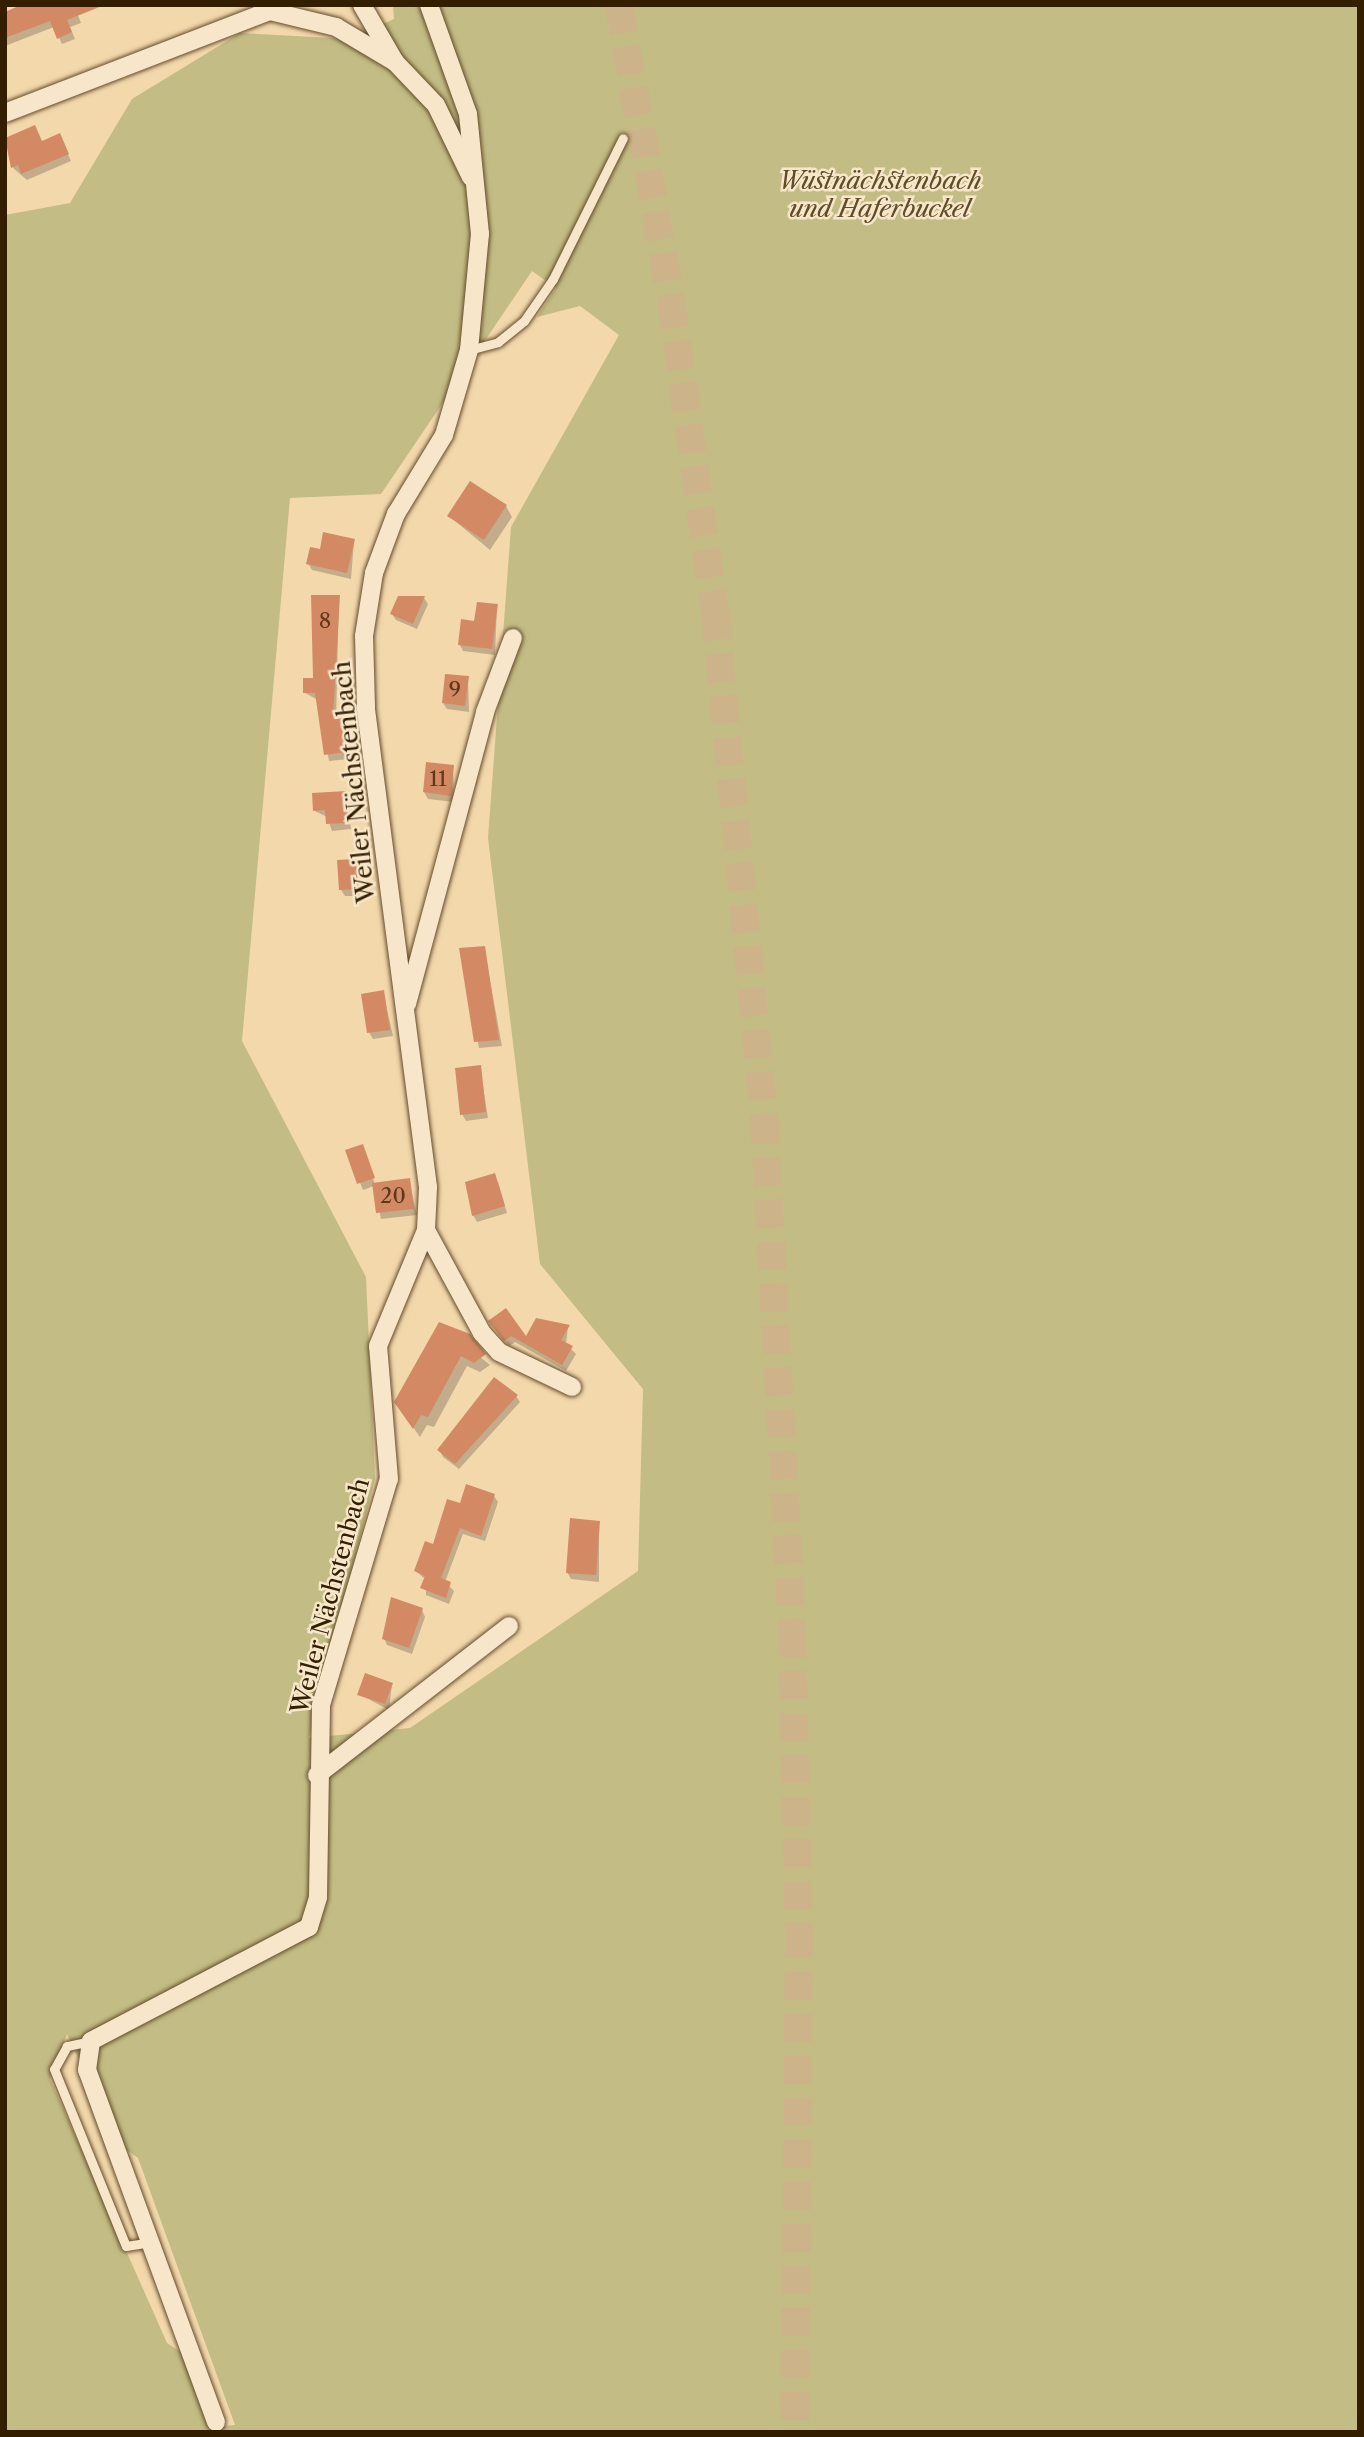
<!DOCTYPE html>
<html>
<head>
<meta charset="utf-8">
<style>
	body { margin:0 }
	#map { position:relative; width:1364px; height:2437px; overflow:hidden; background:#f3d8ac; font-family:"Libre Caslon Text",serif }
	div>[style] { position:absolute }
	.green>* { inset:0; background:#c3bc84 }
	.shadow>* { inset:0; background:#0003 }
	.building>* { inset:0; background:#d38a64 }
	.primary-tunnel>* { height:28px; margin-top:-14px; transform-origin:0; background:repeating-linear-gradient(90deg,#cdb38a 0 28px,transparent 0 42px) }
	.roads { filter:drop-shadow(0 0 2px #644c2b) drop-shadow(0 0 2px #644c2b) }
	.lane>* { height:9px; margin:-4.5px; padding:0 4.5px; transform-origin:4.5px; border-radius:4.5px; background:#f7e6c9 }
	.street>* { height:18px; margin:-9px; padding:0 9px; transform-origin:9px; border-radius:9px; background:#f7e6c9 }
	span { translate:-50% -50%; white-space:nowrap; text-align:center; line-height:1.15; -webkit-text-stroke:5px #f7e6c9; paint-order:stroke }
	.number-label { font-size:21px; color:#5c3919 }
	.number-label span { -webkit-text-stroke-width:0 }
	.park-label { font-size:24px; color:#5f4d28; font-style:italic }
	.street-label { font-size:24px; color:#341e00 }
	.frame { position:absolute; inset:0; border:7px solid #341e00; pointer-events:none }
</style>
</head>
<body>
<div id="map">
	<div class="green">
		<i style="clip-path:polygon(evenodd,393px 5px,1359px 5px,1359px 2432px,5px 2432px,5px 215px,70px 203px,132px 99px,240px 33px,350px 39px,394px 19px,393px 5px,532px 271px,556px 288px,537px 317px,580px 306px,619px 335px,511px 527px,488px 838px,540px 1264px,643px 1389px,638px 1571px,410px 1728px,309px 1738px,375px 1479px,366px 1277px,242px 1041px,290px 498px,381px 494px,532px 271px,393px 5px,67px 2034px,118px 2144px,138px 2158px,235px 2425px,223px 2426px,182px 2353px,167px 2343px,50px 2079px,67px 2034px)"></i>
	</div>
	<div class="shadow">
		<i style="clip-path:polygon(74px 5px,81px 23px,70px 27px,75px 39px,62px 44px,54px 27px,5px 46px,5px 13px)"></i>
		<i style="clip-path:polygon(7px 139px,63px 142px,71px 161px,27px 180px,13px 168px)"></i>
		<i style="clip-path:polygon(506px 506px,512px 517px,490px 550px,449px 516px)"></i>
		<i style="clip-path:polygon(354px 541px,351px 579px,312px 570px,308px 563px,321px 551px)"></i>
		<i style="clip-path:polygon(339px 597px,336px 721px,345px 727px,349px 759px,329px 761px,318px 700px,305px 693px,315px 680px)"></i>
		<i style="clip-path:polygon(424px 598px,428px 604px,417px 629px,396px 620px,392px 614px)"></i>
		<i style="clip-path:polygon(497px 606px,495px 655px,463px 651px,460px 645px,476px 623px)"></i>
		<i style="clip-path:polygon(468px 678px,469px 712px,447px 709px,443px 703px)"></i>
		<i style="clip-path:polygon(453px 767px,454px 802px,428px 799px,424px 792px)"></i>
		<i style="clip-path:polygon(345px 793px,351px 829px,332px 831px,327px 817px,315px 811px)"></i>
		<i style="clip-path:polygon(355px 861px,360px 896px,345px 896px,341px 890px)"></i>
		<i style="clip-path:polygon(484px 948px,502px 1046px,479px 1048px,461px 950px)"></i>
		<i style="clip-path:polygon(383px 992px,393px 1036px,373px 1039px,369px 1032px)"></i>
		<i style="clip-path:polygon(480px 1067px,488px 1118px,466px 1121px,462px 1114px)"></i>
		<i style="clip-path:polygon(363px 1150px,376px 1187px,409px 1180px,417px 1215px,381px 1219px,374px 1186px,363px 1190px,347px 1151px)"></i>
		<i style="clip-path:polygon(498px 1182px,507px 1213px,477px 1222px,473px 1215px)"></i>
		<i style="clip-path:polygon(440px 1324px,490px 1365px,480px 1372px,467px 1366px,434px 1427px,427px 1425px,420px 1437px,402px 1412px)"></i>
		<i style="clip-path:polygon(568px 1327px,566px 1344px,576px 1354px,566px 1371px,515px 1342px,509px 1346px,494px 1328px,526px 1339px)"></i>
		<i style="clip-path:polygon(516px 1396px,520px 1402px,459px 1469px,443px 1457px,440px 1451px)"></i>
		<i style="clip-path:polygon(494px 1496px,498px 1502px,485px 1541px,463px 1534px,445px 1582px,454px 1591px,449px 1604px,426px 1595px,426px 1580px,416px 1571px,461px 1505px)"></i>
		<i style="clip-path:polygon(599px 1522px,599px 1582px,571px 1579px,567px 1572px)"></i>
		<i style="clip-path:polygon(422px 1610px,425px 1617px,412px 1654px,387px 1645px,384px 1638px)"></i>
		<i style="clip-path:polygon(392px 1684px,389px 1710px,359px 1694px)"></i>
	</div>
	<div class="building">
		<i style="clip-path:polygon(21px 5px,102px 5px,102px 6px,67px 20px,72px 32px,57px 39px,50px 21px,5px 38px,5px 12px)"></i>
		<i style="clip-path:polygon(35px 125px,42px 141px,60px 133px,69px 154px,21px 174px,18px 165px,11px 168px,5px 138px)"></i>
		<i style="clip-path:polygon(470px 481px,507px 505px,484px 540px,447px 516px)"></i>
		<i style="clip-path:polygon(323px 532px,355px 539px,347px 573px,306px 564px,310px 547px,320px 549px)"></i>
		<i style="clip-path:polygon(311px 595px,340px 595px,333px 719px,342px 718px,346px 752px,324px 755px,315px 693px,303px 693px,303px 678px,313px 678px)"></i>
		<i style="clip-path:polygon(398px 596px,425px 596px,413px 624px,390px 614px)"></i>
		<i style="clip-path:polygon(477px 602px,498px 604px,492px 649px,458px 645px,461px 619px,474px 621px)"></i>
		<i style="clip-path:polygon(445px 674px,469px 676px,465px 706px,442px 703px)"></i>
		<i style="clip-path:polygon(426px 762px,454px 765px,451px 796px,423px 792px)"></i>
		<i style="clip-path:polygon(346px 791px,348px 823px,326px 824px,325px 810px,313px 811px,312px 793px)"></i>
		<i style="clip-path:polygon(356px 859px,358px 889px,339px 890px,337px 860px)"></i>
		<i style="clip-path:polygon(485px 946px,499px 1040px,474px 1042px,459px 948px)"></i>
		<i style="clip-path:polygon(384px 990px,390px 1030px,367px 1033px,361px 994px)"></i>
		<i style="clip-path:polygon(481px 1065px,486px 1112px,460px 1115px,455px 1068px)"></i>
		<i style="clip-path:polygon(363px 1144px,375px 1178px,357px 1184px,345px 1150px)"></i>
		<i style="clip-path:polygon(495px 1173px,505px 1206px,472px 1216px,465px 1182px)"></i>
		<i style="clip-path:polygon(410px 1178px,414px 1209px,376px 1213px,372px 1183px)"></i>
		<i style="clip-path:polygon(506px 1308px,526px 1336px,536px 1318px,570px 1325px,561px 1340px,573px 1346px,562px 1365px,511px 1336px,504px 1341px,488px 1321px)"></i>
		<i style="clip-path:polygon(439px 1322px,470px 1334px,486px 1354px,474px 1363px,461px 1356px,428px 1417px,421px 1415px,413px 1429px,394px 1402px)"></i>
		<i style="clip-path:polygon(494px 1377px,518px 1395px,455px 1464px,437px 1450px)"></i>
		<i style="clip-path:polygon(466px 1484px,495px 1494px,481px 1536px,460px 1528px,441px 1578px,451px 1582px,446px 1598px,420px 1588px,425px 1576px,414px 1571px,425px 1541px,433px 1544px,447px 1499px,460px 1503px)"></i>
		<i style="clip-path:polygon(570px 1518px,600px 1521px,596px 1575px,566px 1573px)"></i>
		<i style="clip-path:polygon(391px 1597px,423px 1608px,409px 1648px,382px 1639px)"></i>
		<i style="clip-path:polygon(365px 1673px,393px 1683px,385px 1704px,357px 1695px)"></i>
	</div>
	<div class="primary-tunnel">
		<i style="left:619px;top:5px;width:300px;rotate:80deg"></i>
		<i style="left:671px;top:300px;width:315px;rotate:82deg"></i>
		<i style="left:715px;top:612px;width:506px;rotate:84.45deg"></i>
		<i style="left:764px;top:1116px;width:514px;rotate:86.88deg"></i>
		<i style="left:792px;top:1629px;width:301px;rotate:88.7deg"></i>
		<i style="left:799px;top:1930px;width:502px;rotate:90.46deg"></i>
	</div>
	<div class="roads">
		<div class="lane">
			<i style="left:469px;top:350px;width:30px;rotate:-15deg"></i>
			<i style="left:498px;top:342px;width:33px;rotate:-39deg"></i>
			<i style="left:524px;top:321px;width:51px;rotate:-55.4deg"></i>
			<i style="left:553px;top:279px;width:157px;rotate:-63.6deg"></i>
			<i style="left:91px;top:2041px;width:25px;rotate:168deg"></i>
			<i style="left:67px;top:2046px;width:26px;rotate:119deg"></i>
			<i style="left:54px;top:2069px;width:191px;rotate:67.9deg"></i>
			<i style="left:126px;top:2246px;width:25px;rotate:-9deg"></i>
		</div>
		<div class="street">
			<i style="left:362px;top:5px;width:66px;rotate:59.9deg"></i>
			<i style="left:395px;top:62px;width:59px;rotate:46.4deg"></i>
			<i style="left:436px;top:105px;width:80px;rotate:64.1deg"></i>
			<i style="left:5px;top:113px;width:284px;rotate:-21.1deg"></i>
			<i style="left:270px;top:11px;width:68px;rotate:13.6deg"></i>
			<i style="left:336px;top:27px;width:69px;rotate:30.7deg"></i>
			<i style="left:407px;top:1004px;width:302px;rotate:-75deg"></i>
			<i style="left:485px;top:712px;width:79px;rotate:-69.3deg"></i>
			<i style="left:426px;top:1230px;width:117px;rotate:61.5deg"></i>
			<i style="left:482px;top:1333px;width:25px;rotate:48deg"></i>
			<i style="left:499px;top:1352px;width:81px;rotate:25.6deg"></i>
			<i style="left:317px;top:1775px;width:243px;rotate:-37.8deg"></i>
			<i style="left:216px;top:2422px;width:375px;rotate:-110.1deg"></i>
			<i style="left:87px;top:2070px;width:29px;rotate:-82deg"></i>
			<i style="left:91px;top:2041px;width:246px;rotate:-27.6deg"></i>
			<i style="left:309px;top:1927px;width:31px;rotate:-73deg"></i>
			<i style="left:318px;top:1897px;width:192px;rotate:-89.1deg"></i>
			<i style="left:321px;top:1705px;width:236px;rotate:-73.3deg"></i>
			<i style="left:389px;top:1479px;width:133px;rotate:-94.7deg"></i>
			<i style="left:378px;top:1346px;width:126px;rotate:-67.5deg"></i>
			<i style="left:426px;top:1230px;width:43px;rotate:-87.3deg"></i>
			<i style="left:428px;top:1187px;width:484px;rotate:-97.4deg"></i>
			<i style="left:366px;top:707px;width:71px;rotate:-91.6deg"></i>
			<i style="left:364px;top:636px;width:64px;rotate:-81deg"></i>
			<i style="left:374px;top:573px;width:63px;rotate:-69.6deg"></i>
			<i style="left:396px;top:514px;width:92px;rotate:-58.7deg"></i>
			<i style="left:444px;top:435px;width:89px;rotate:-73.6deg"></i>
			<i style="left:469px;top:350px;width:117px;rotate:-84.6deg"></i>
			<i style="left:480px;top:234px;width:121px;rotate:-95.7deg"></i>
			<i style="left:468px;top:114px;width:116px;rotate:-109.7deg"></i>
		</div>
	</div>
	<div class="number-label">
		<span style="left:325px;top:621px">8</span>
		<span style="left:455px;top:690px">9</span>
		<span style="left:438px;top:779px">11</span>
		<span style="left:393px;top:1196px">20</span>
	</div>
	<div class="park-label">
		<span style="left:880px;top:195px">Wüstnächstenbach<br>und Haferbuckel</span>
	</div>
	<div class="street-label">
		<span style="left:354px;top:782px;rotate:-96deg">Weiler Nächstenbach</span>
		<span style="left:330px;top:1596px;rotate:-75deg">Weiler Nächstenbach</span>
	</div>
	<div class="frame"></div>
</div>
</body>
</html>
